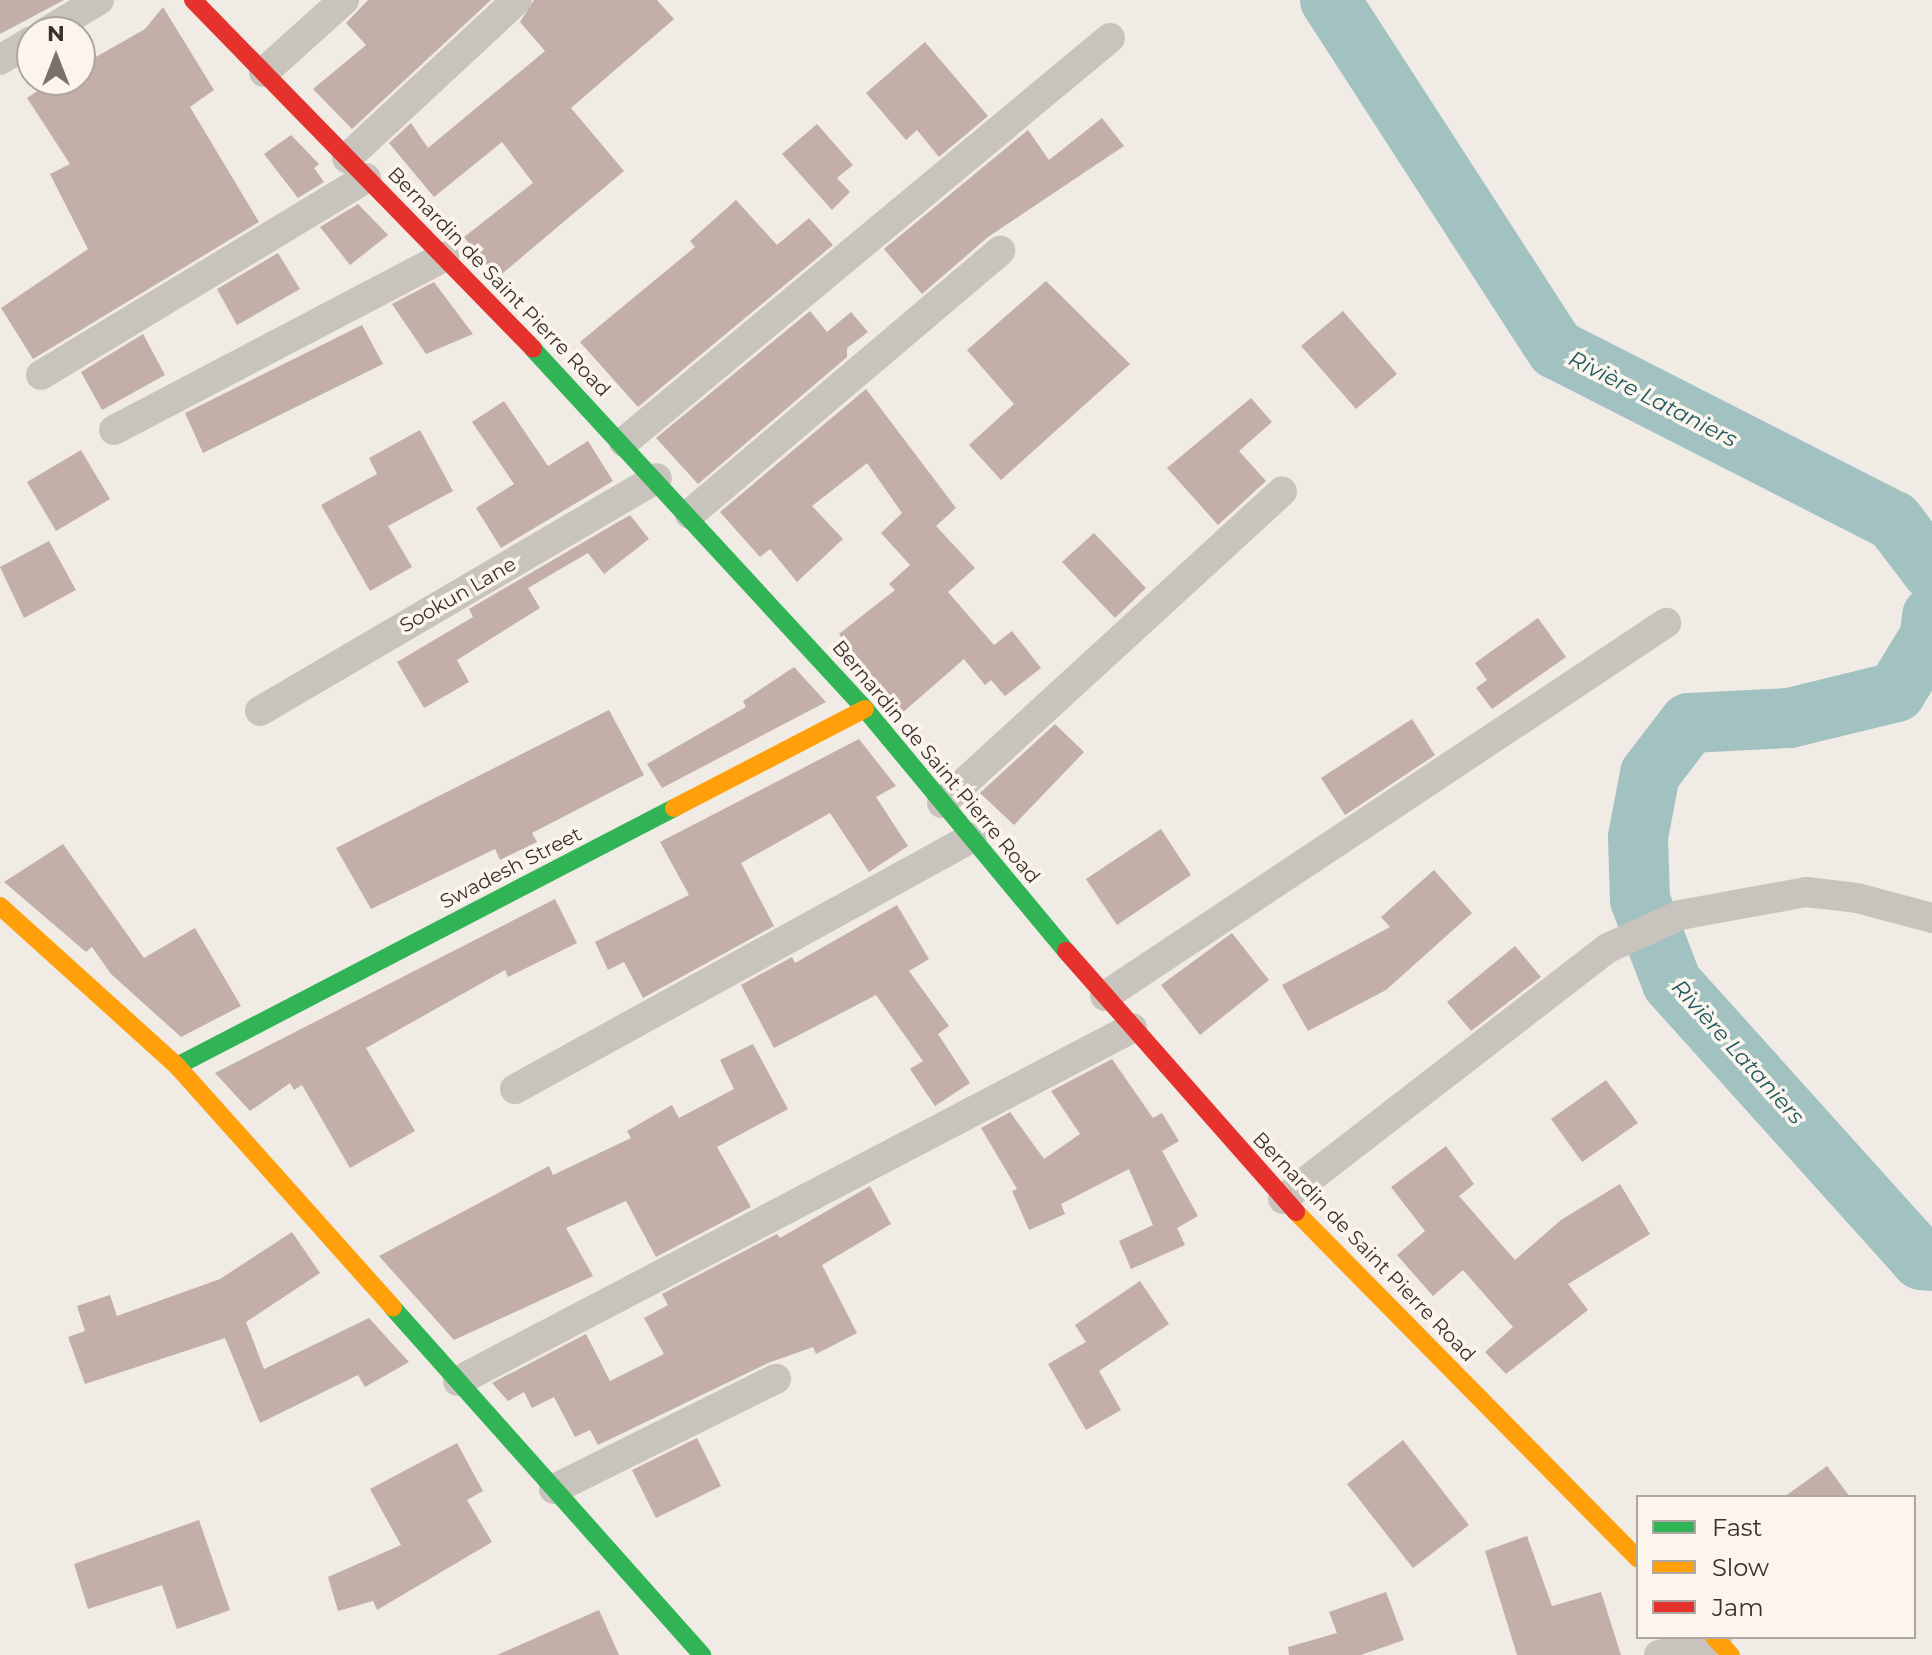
<!DOCTYPE html>
<html>
<head>
<meta charset="utf-8">
<style>
	body { margin:0 }
	#map { position:relative; width:1932px; height:1655px; overflow:hidden; background:#f0ebe5; font-family:Montserrat,sans-serif }
	div>[style] { position:absolute }
	.river>* { height:60px; margin:-30px; padding:0 30px; transform-origin:30px; border-radius:30px; background:#a1c2c1 }
	.building>* { inset:0; background:#c3afa7 }
	.street>* { height:30px; margin:-15px; padding:0 15px; transform-origin:15px; border-radius:15px; background:#c9c3be }
	.fast>* { height:18px; margin:-9px; padding:0 9px; transform-origin:9px; border-radius:9px; background:#30b455 }
	.slow>* { height:18px; margin:-9px; padding:0 9px; transform-origin:9px; border-radius:9px; background:#ff9f0a }
	.jam>* { height:18px; margin:-9px; padding:0 9px; transform-origin:9px; border-radius:9px; background:#e5322d }
	span { translate:-50% -50%; white-space:nowrap; text-align:center; line-height:1.15; -webkit-text-stroke:7px #fbf5ee; paint-order:stroke }
	.street-label { font-size:20px; color:#3b302b }
	.water-label { font-size:22px; color:#1f5a5e; font-style:italic }
	.legend { position:absolute; left:1636px; top:1495px; width:280px; height:144px; box-sizing:border-box; background:#fbf5ee; border:2px solid #aea6a0; margin:0; padding:10px 14px; list-style:none; font-size:24px; color:#3b302b }
	.legend li { display:flex; align-items:center; gap:16px; height:40px }
	.legend b { width:40px; border:2px solid #aea6a0 }
	.north { position:absolute; left:16px; top:16px; width:80px; height:80px; box-sizing:border-box; background:#fbf5ee; border:2px solid #aea6a0; border-radius:50%; rotate:0deg; font-size:22px; font-weight:700; line-height:32px; text-align:center; color:#3b302b }
	.north::after { content:''; display:block; margin:auto; width:28px; height:36px; background:#7a716c; clip-path:polygon(50% 0,100% 100%,50% 72%,0 100%) }
</style>
</head>
<body>
<div id="map">
	<div class="river">
		<i style="left:1330px;top:0;width:416px;rotate:57.1deg"></i>
		<i style="left:1556px;top:349px;width:379px;rotate:27deg"></i>
		<i style="left:1894px;top:521px;width:63px;rotate:52.8deg"></i>
		<i style="left:1932px;top:616px;width:20px;rotate:96deg"></i>
		<i style="left:1930px;top:636px;width:66px;rotate:121.3deg"></i>
		<i style="left:1896px;top:692px;width:110px;rotate:166.3deg"></i>
		<i style="left:1789px;top:718px;width:100px;rotate:177.1deg"></i>
		<i style="left:1689px;top:723px;width:64px;rotate:127.4deg"></i>
		<i style="left:1650px;top:774px;width:64px;rotate:100.8deg"></i>
		<i style="left:1638px;top:837px;width:63px;rotate:88.2deg"></i>
		<i style="left:1640px;top:900px;width:89px;rotate:68.9deg"></i>
		<i style="left:1672px;top:983px;width:372px;rotate:48deg"></i>
		<i style="left:1921px;top:1260px;width:11px;rotate:5deg"></i>
	</div>
	<div class="building">
		<i style="clip-path:polygon(0 0,64px 0,0 34px)"></i>
		<i style="clip-path:polygon(368px 0,491px 0,352px 129px,313px 89px,366px 45px,346px 23px)"></i>
		<i style="clip-path:polygon(534px 0,657px 0,674px 19px,571px 108px,624px 171px,497px 278px,464px 237px,533px 183px,502px 142px,434px 197px,389px 143px,411px 123px,428px 148px,545px 51px,520px 22px)"></i>
		<i style="clip-path:polygon(163px 7px,214px 90px,190px 107px,259px 222px,33px 359px,1px 308px,88px 249px,50px 174px,70px 164px,27px 98px,52px 81px,80px 80px,80px 66px,145px 29px)"></i>
		<i style="clip-path:polygon(925px 42px,988px 116px,939px 157px,917px 130px,906px 140px,866px 93px)"></i>
		<i style="clip-path:polygon(1102px 118px,1124px 146px,988px 237px,922px 294px,884px 249px,1028px 130px,1049px 160px)"></i>
		<i style="clip-path:polygon(817px 124px,853px 165px,837px 178px,850px 192px,832px 210px,782px 154px)"></i>
		<i style="clip-path:polygon(291px 135px,319px 164px,314px 168px,324px 182px,298px 198px,264px 154px)"></i>
		<i style="clip-path:polygon(736px 200px,777px 245px,809px 218px,833px 245px,638px 407px,580px 342px,695px 247px,690px 241px)"></i>
		<i style="clip-path:polygon(358px 204px,388px 235px,350px 265px,320px 227px)"></i>
		<i style="clip-path:polygon(278px 253px,300px 289px,237px 325px,217px 289px)"></i>
		<i style="clip-path:polygon(1046px 281px,1130px 364px,1001px 480px,969px 445px,1014px 404px,967px 350px)"></i>
		<i style="clip-path:polygon(434px 282px,473px 334px,426px 354px,392px 304px)"></i>
		<i style="clip-path:polygon(810px 311px,827px 332px,851px 312px,868px 332px,847px 348px,847px 357px,698px 484px,656px 438px)"></i>
		<i style="clip-path:polygon(1343px 311px,1397px 374px,1356px 409px,1301px 346px)"></i>
		<i style="clip-path:polygon(362px 325px,383px 364px,203px 453px,185px 413px)"></i>
		<i style="clip-path:polygon(143px 334px,165px 375px,102px 410px,81px 372px)"></i>
		<i style="clip-path:polygon(866px 389px,956px 508px,936px 526px,975px 568px,948px 592px,994px 645px,1012px 631px,1041px 668px,1005px 696px,991px 680px,985px 685px,964px 659px,902px 713px,839px 634px,895px 590px,889px 584px,910px 565px,881px 533px,902px 513px,867px 463px,812px 506px,843px 539px,797px 582px,770px 549px,760px 557px,720px 512px)"></i>
		<i style="clip-path:polygon(1251px 398px,1272px 422px,1239px 451px,1266px 481px,1218px 525px,1167px 468px)"></i>
		<i style="clip-path:polygon(504px 401px,548px 466px,588px 441px,613px 481px,501px 548px,476px 508px,514px 484px,472px 422px)"></i>
		<i style="clip-path:polygon(420px 430px,453px 491px,388px 526px,412px 567px,370px 591px,321px 505px,377px 474px,369px 458px)"></i>
		<i style="clip-path:polygon(81px 450px,110px 499px,56px 531px,27px 482px)"></i>
		<i style="clip-path:polygon(630px 515px,649px 539px,604px 574px,588px 553px,528px 588px,540px 608px,457px 660px,469px 682px,424px 708px,397px 662px,473px 617px,469px 609px)"></i>
		<i style="clip-path:polygon(1094px 533px,1146px 588px,1115px 618px,1062px 562px)"></i>
		<i style="clip-path:polygon(49px 541px,76px 590px,24px 618px,0 567px)"></i>
		<i style="clip-path:polygon(1538px 618px,1566px 657px,1492px 709px,1476px 688px,1487px 680px,1475px 663px)"></i>
		<i style="clip-path:polygon(794px 667px,826px 702px,662px 788px,647px 764px,746px 707px,743px 701px)"></i>
		<i style="clip-path:polygon(609px 710px,644px 775px,532px 833px,537px 842px,500px 860px,495px 849px,371px 909px,336px 848px)"></i>
		<i style="clip-path:polygon(1412px 719px,1435px 755px,1345px 815px,1321px 778px)"></i>
		<i style="clip-path:polygon(1055px 724px,1084px 752px,1014px 825px,980px 793px)"></i>
		<i style="clip-path:polygon(859px 739px,896px 786px,876px 797px,908px 846px,869px 872px,830px 813px,741px 863px,774px 926px,643px 998px,624px 962px,608px 970px,595px 942px,689px 895px,660px 842px)"></i>
		<i style="clip-path:polygon(1161px 829px,1191px 875px,1117px 925px,1086px 879px)"></i>
		<i style="clip-path:polygon(63px 844px,144px 958px,195px 928px,241px 1006px,181px 1037px,111px 974px,92px 947px,86px 952px,4px 882px)"></i>
		<i style="clip-path:polygon(1434px 870px,1472px 913px,1386px 990px,1308px 1031px,1282px 985px,1390px 927px,1381px 917px)"></i>
		<i style="clip-path:polygon(555px 899px,577px 943px,508px 977px,505px 970px,366px 1048px,415px 1131px,350px 1168px,302px 1085px,294px 1090px,290px 1083px,250px 1111px,215px 1073px)"></i>
		<i style="clip-path:polygon(897px 905px,929px 959px,909px 971px,949px 1026px,938px 1034px,970px 1083px,935px 1106px,910px 1069px,923px 1061px,876px 995px,774px 1048px,741px 985px,792px 957px,795px 963px)"></i>
		<i style="clip-path:polygon(1232px 933px,1269px 980px,1200px 1035px,1161px 985px)"></i>
		<i style="clip-path:polygon(1515px 946px,1541px 977px,1471px 1031px,1447px 1002px)"></i>
		<i style="clip-path:polygon(753px 1044px,788px 1109px,717px 1147px,751px 1207px,656px 1257px,626px 1201px,566px 1228px,593px 1276px,454px 1340px,379px 1256px,549px 1166px,553px 1175px,631px 1138px,627px 1131px,672px 1105px,679px 1118px,734px 1089px,720px 1060px)"></i>
		<i style="clip-path:polygon(1112px 1059px,1153px 1118px,1162px 1113px,1179px 1141px,1162px 1151px,1198px 1216px,1177px 1228px,1185px 1245px,1131px 1269px,1119px 1241px,1153px 1225px,1129px 1169px,1061px 1204px,1065px 1214px,1029px 1230px,1012px 1191px,1017px 1189px,981px 1128px,1010px 1112px,1044px 1159px,1080px 1134px,1051px 1091px)"></i>
		<i style="clip-path:polygon(1606px 1080px,1638px 1123px,1582px 1162px,1551px 1119px)"></i>
		<i style="clip-path:polygon(1446px 1146px,1474px 1184px,1459px 1196px,1515px 1260px,1561px 1220px,1620px 1184px,1650px 1234px,1568px 1284px,1588px 1310px,1506px 1374px,1485px 1352px,1513px 1327px,1463px 1270px,1433px 1296px,1397px 1255px,1425px 1231px,1391px 1187px)"></i>
		<i style="clip-path:polygon(870px 1186px,891px 1224px,822px 1265px,857px 1333px,816px 1354px,813px 1347px,768px 1363px,598px 1445px,590px 1430px,575px 1437px,554px 1397px,532px 1408px,524px 1392px,508px 1401px,492px 1383px,586px 1334px,610px 1381px,664px 1354px,644px 1318px,668px 1305px,662px 1294px,777px 1234px,780px 1238px)"></i>
		<i style="clip-path:polygon(292px 1232px,320px 1273px,246px 1322px,264px 1369px,369px 1318px,409px 1362px,365px 1387px,358px 1375px,260px 1423px,225px 1338px,85px 1384px,68px 1337px,85px 1331px,77px 1306px,110px 1295px,117px 1316px,220px 1279px)"></i>
		<i style="clip-path:polygon(1140px 1281px,1169px 1324px,1099px 1371px,1121px 1410px,1086px 1430px,1048px 1364px,1086px 1342px,1075px 1325px)"></i>
		<i style="clip-path:polygon(697px 1438px,721px 1486px,656px 1518px,632px 1470px)"></i>
		<i style="clip-path:polygon(1403px 1440px,1469px 1525px,1413px 1568px,1347px 1484px)"></i>
		<i style="clip-path:polygon(457px 1443px,483px 1491px,467px 1500px,492px 1542px,377px 1610px,373px 1601px,338px 1611px,328px 1577px,401px 1545px,370px 1489px)"></i>
		<i style="clip-path:polygon(1827px 1466px,1850px 1497px,1784px 1497px)"></i>
		<i style="clip-path:polygon(199px 1520px,230px 1610px,177px 1629px,162px 1585px,88px 1609px,74px 1564px)"></i>
		<i style="clip-path:polygon(1527px 1536px,1552px 1606px,1601px 1592px,1621px 1655px,1517px 1655px,1485px 1551px)"></i>
		<i style="clip-path:polygon(1386px 1592px,1404px 1640px,1361px 1655px,1289px 1655px,1288px 1647px,1337px 1633px,1329px 1612px)"></i>
		<i style="clip-path:polygon(599px 1610px,619px 1655px,497px 1655px)"></i>
	</div>
	<div class="street">
		<i style="left:46px;top:32px;width:62px;rotate:-31.1deg"></i>
		<i style="left:0;top:60px;width:37px;rotate:-31deg"></i>
		<i style="left:264px;top:72px;width:108px;rotate:-42deg"></i>
		<i style="left:347px;top:158px;width:232px;rotate:-42.9deg"></i>
		<i style="left:41px;top:375px;width:380px;rotate:-31.2deg"></i>
		<i style="left:114px;top:430px;width:373px;rotate:-27.7deg"></i>
		<i style="left:624px;top:442px;width:632px;rotate:-39.74deg"></i>
		<i style="left:690px;top:514px;width:407px;rotate:-40.3deg"></i>
		<i style="left:260px;top:711px;width:460px;rotate:-30.4deg"></i>
		<i style="left:942px;top:803px;width:461px;rotate:-42.5deg"></i>
		<i style="left:1105px;top:996px;width:674px;rotate:-33.62deg"></i>
		<i style="left:515px;top:1089px;width:521px;rotate:-28.83deg"></i>
		<i style="left:1283px;top:1199px;width:411px;rotate:-37.7deg"></i>
		<i style="left:1608px;top:948px;width:79px;rotate:-24.6deg"></i>
		<i style="left:1680px;top:915px;width:128px;rotate:-10.3deg"></i>
		<i style="left:1806px;top:892px;width:51px;rotate:6.7deg"></i>
		<i style="left:1857px;top:898px;width:78px;rotate:14.9deg"></i>
		<i style="left:458px;top:1381px;width:761px;rotate:-27.64deg"></i>
		<i style="left:554px;top:1489px;width:248px;rotate:-26.4deg"></i>
		<i style="left:1659px;top:1655px;width:60px;rotate:-15.4deg"></i>
	</div>
	<div class="fast">
		<i style="left:533px;top:349px;width:490px;rotate:47.3deg"></i>
		<i style="left:865px;top:709px;width:315px;rotate:50.3deg"></i>
		<i style="left:177px;top:1066px;width:560px;rotate:-27.43deg"></i>
		<i style="left:393px;top:1308px;width:465px;rotate:48.3deg"></i>
	</div>
	<div class="slow">
		<i style="left:674px;top:808px;width:215px;rotate:-27.4deg"></i>
		<i style="left:0;top:906px;width:239px;rotate:42.1deg"></i>
		<i style="left:177px;top:1066px;width:324px;rotate:48.2deg"></i>
		<i style="left:1296px;top:1212px;width:487px;rotate:45.4deg"></i>
		<i style="left:1714px;top:1637px;width:25px;rotate:47deg"></i>
	</div>
	<div class="jam">
		<i style="left:193px;top:0;width:487px;rotate:45.7deg"></i>
		<i style="left:1066px;top:951px;width:348px;rotate:48.6deg"></i>
	</div>
	<div class="street-label">
		<span style="left:499px;top:282px;rotate:46deg">Bernardin de Saint Pierre Road</span>
		<span style="left:458px;top:595px;rotate:-30deg">Sookun Lane</span>
		<span style="left:936px;top:762px;rotate:50deg">Bernardin de Saint Pierre Road</span>
		<span style="left:511px;top:868px;rotate:-27deg">Swadesh Street</span>
		<span style="left:1364px;top:1247px;rotate:46deg">Bernardin de Saint Pierre Road</span>
	</div>
	<div class="water-label">
		<span style="left:1653px;top:399px;rotate:27deg">Rivière Lataniers</span>
		<span style="left:1738px;top:1052px;rotate:48deg">Rivière Lataniers</span>
	</div>
	<ul class="legend">
	<li><b style="height:10px;background:#30b455"></b>Fast</li>
	<li><b style="height:10px;background:#ff9f0a"></b>Slow</li>
	<li><b style="height:10px;background:#e5322d"></b>Jam</li>
	</ul>
	<div class="north">N</div>
</div>
</body>
</html>
